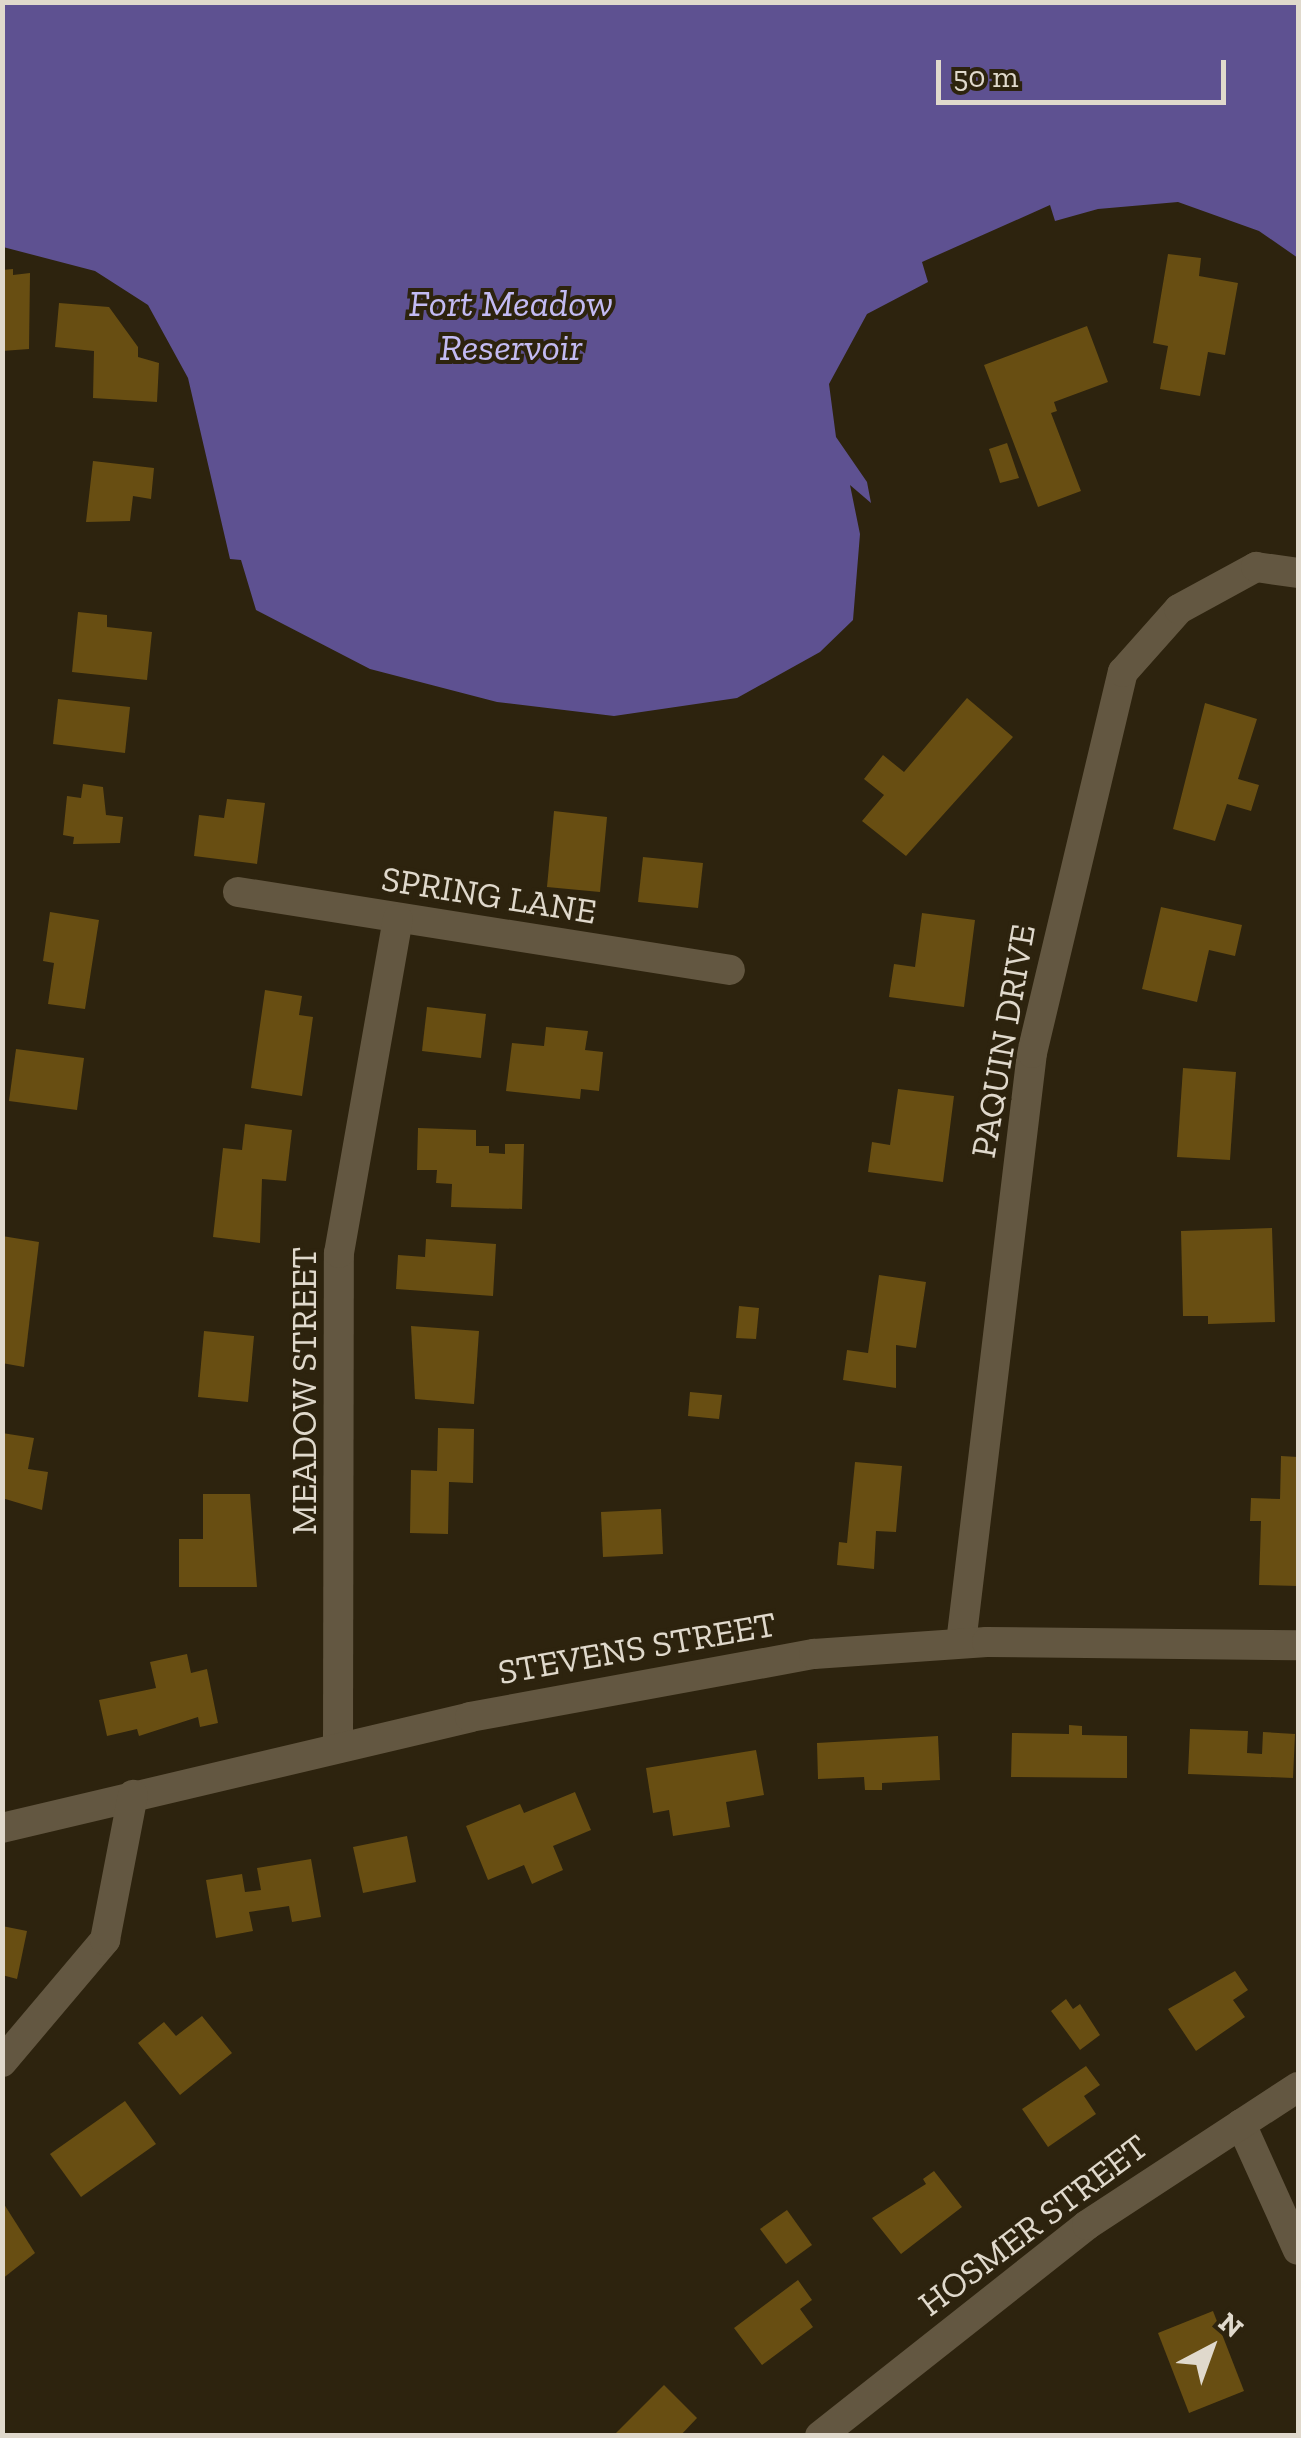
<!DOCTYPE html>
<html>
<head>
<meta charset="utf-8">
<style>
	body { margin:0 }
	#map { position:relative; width:1301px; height:2438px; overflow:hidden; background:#2d230e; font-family:"Zilla Slab",serif }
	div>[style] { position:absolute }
	.water>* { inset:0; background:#5e5191 }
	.building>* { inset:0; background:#684e12 }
	.minor>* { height:30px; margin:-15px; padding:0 15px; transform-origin:15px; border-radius:15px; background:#635741 }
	span { translate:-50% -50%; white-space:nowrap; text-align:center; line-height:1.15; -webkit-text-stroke:8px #2d230e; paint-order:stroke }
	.street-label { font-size:35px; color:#e0d9cc }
	.water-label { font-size:38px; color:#c3bbf3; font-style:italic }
	.frame { position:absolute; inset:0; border:5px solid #e0d9cc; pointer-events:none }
	.north { position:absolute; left:1161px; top:2298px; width:100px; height:100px; -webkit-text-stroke:8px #2d230e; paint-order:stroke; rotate:41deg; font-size:28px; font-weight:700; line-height:40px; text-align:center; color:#e0d9cc }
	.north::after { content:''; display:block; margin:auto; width:35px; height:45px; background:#e0d9cc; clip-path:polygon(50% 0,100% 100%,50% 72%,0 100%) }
	.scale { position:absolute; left:936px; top:60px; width:290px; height:45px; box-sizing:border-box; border:5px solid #e0d9cc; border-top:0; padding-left:12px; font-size:30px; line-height:35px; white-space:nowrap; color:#e0d9cc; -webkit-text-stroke:8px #2d230e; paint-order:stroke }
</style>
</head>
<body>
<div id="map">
	<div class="water">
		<i style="clip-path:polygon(2px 3px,1298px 3px,1298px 258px,1259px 231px,1178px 202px,1098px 209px,1055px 221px,1050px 205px,922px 262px,928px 282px,867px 314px,829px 384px,836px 437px,867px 482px,871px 503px,850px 485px,860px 534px,853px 620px,820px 652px,737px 698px,614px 716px,497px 702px,370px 669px,256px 610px,241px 560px,230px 559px,188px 378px,148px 305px,95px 271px,3px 247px)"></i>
	</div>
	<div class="building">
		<i style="clip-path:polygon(1168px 254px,1201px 258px,1199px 276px,1238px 283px,1225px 355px,1208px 352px,1200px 396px,1160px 389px,1168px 346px,1153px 343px)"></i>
		<i style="clip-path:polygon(13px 269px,13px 275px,30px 273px,29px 349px,2px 351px,2px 270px)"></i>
		<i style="clip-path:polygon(59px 303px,109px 307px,138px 347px,138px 357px,159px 363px,157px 402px,93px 398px,94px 351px,55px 347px)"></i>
		<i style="clip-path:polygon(1087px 326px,1108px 382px,1054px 402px,1057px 411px,1051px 413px,1081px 491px,1038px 507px,984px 365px)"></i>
		<i style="clip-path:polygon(1007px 443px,1019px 478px,1000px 483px,989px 449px)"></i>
		<i style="clip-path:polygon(93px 461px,154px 468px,151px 499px,133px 496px,130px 521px,86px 522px)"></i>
		<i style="clip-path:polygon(78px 612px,107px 615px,107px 627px,152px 632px,147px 680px,72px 672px)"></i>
		<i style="clip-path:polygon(967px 698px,1013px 737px,906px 856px,862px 821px,884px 795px,864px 779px,883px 755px,904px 772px)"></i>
		<i style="clip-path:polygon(58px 699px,130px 707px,125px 753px,53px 744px)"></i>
		<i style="clip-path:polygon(1205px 703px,1257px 719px,1238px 779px,1259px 785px,1251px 811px,1227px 804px,1215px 841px,1173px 829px)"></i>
		<i style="clip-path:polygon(83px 784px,103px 787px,106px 815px,123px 817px,120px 843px,73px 844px,74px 837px,63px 835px,67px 796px,81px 798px)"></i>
		<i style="clip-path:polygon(227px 799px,265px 803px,257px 864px,194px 856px,199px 815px,224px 818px)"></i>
		<i style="clip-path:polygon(554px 811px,607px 817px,600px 892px,547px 887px)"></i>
		<i style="clip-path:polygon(643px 857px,703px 863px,698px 908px,638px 902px)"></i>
		<i style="clip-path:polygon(1161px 907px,1242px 925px,1235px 956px,1209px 950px,1197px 1002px,1142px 989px)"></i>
		<i style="clip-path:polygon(50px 912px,99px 920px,85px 1009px,48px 1004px,54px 963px,43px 961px)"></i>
		<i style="clip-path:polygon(922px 913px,975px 920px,964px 1007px,889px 997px,894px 964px,915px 967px)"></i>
		<i style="clip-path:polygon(265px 990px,302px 996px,299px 1015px,313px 1017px,302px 1096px,251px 1088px)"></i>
		<i style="clip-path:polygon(427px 1007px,486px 1014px,481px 1058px,422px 1051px)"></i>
		<i style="clip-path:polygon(546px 1027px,588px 1031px,585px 1050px,603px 1052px,599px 1091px,581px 1089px,580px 1099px,506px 1091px,512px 1043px,544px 1046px)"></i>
		<i style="clip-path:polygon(16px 1049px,84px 1058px,77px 1110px,9px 1101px)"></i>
		<i style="clip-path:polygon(1183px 1068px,1236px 1072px,1230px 1160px,1177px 1157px)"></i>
		<i style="clip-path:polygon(898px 1089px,954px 1096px,943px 1182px,868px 1172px,872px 1142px,890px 1145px)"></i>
		<i style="clip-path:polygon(245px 1124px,292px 1130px,286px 1181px,262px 1179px,260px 1243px,213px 1237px,223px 1148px,242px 1150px)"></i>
		<i style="clip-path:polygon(418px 1128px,476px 1130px,476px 1146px,489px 1146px,489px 1153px,505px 1154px,505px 1144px,524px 1144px,522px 1209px,451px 1207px,452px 1184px,436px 1183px,437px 1170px,417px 1170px)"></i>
		<i style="clip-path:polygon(1272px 1228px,1275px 1322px,1208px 1324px,1208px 1316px,1183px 1316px,1181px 1231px)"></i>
		<i style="clip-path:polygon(2px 1236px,39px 1242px,24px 1367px,2px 1363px)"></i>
		<i style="clip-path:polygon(426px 1239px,496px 1244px,493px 1296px,396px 1289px,398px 1255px,425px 1257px)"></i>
		<i style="clip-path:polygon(879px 1275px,926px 1282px,916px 1348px,896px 1345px,896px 1388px,843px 1380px,847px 1350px,868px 1353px)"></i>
		<i style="clip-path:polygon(739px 1306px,759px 1308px,756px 1339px,736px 1338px)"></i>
		<i style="clip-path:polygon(411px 1326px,479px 1331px,474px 1404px,415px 1399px)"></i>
		<i style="clip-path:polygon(204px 1331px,254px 1336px,248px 1402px,198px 1397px)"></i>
		<i style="clip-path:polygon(690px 1392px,722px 1395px,719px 1419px,688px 1416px)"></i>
		<i style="clip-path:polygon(438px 1428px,474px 1429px,473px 1483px,449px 1482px,448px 1534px,410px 1533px,411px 1470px,437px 1471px)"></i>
		<i style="clip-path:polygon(2px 1433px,34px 1438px,28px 1469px,48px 1472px,42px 1510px,2px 1498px)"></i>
		<i style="clip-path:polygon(1281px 1456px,1298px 1457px,1298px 1586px,1259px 1585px,1261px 1521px,1250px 1521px,1251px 1498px,1280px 1499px)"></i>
		<i style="clip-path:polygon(855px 1462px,902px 1466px,896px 1532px,876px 1531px,874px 1569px,837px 1565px,839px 1542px,847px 1543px)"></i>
		<i style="clip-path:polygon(203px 1494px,250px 1494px,257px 1587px,179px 1587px,179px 1539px,203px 1539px)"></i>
		<i style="clip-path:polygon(661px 1509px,663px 1554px,603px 1557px,601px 1512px)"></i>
		<i style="clip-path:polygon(187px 1654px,191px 1673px,207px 1669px,218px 1723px,200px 1727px,198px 1717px,139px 1736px,137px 1729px,107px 1736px,99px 1700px,156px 1688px,150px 1662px)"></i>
		<i style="clip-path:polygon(1069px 1725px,1082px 1726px,1082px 1735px,1127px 1736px,1127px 1778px,1011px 1777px,1012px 1733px,1069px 1734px)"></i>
		<i style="clip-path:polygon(1190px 1729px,1248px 1731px,1247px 1753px,1262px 1754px,1263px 1732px,1295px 1734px,1293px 1778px,1188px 1774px)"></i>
		<i style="clip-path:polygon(938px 1736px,940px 1780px,882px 1783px,882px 1790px,865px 1790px,864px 1777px,818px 1779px,817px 1743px)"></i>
		<i style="clip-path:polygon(756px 1750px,764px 1795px,726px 1802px,730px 1827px,673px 1836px,669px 1810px,653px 1813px,646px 1768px)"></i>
		<i style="clip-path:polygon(575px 1792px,591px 1830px,553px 1846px,563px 1870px,532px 1884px,524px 1865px,488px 1880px,466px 1826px,520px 1804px,524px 1813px)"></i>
		<i style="clip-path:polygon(407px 1836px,416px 1882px,363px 1893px,353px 1847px)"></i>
		<i style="clip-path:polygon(311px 1859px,321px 1917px,292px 1922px,289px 1906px,249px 1912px,253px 1931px,216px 1938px,206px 1880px,242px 1874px,245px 1892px,261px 1890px,257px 1868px)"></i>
		<i style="clip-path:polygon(2px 1926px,27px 1931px,17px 1979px,2px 1975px)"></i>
		<i style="clip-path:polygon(1235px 1971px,1248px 1990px,1233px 2000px,1245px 2017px,1196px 2051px,1168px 2009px)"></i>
		<i style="clip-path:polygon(1066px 1999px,1073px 2009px,1080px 2004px,1100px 2035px,1080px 2050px,1051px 2011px)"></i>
		<i style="clip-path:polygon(202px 2016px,232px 2053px,180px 2095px,138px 2043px,164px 2022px,176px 2036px)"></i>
		<i style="clip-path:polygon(1086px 2066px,1100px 2085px,1084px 2096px,1096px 2114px,1048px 2147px,1022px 2109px)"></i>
		<i style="clip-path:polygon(125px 2101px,156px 2144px,81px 2197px,50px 2154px)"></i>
		<i style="clip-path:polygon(934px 2171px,962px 2207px,901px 2254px,872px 2218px,926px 2184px,923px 2179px)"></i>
		<i style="clip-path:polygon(2px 2201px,35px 2253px,2px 2279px)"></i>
		<i style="clip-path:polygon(787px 2210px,812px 2245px,786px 2264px,760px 2229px)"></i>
		<i style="clip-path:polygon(798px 2280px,812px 2300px,800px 2309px,813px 2327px,762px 2365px,734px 2328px)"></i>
		<i style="clip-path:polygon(1213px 2311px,1244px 2391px,1189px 2413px,1158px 2333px)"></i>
		<i style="clip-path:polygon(664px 2385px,697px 2418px,680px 2436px,613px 2436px)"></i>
	</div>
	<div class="minor">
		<i style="left:238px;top:892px;width:498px;rotate:9deg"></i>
		<i style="left:961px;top:1643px;width:594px;rotate:-83.14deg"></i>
		<i style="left:1032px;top:1053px;width:392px;rotate:-76.6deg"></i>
		<i style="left:1123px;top:672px;width:84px;rotate:-48.4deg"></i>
		<i style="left:1179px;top:609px;width:88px;rotate:-28.6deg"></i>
		<i style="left:1256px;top:567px;width:42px;rotate:8.1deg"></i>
		<i style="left:338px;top:1748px;width:495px;rotate:-89.9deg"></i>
		<i style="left:339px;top:1253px;width:339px;rotate:-80deg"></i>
		<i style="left:2px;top:1828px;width:481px;rotate:-13.3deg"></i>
		<i style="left:470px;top:1717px;width:350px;rotate:-10.4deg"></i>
		<i style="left:814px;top:1654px;width:173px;rotate:-4deg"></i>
		<i style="left:987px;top:1642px;width:311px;rotate:0.6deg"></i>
		<i style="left:2px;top:2062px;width:160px;rotate:-49.8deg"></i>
		<i style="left:105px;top:1940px;width:148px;rotate:-79.1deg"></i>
		<i style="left:1241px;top:2124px;width:138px;rotate:65.7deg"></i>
		<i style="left:820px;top:2436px;width:340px;rotate:-38.3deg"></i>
		<i style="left:1087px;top:2225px;width:252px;rotate:-33.2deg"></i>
	</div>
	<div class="street-label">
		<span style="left:489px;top:895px;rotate:9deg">SPRING LANE</span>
		<span style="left:1003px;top:1041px;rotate:-80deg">PAQUIN DRIVE</span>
		<span style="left:304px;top:1391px;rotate:-90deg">MEADOW STREET</span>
		<span style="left:637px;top:1648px;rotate:-10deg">STEVENS STREET</span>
		<span style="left:1033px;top:2225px;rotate:-37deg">HOSMER STREET</span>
	</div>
	<div class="water-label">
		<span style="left:511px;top:326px">Fort Meadow<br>Reservoir</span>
	</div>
	<div class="frame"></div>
	<div class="north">N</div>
	<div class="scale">50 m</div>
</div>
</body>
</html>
